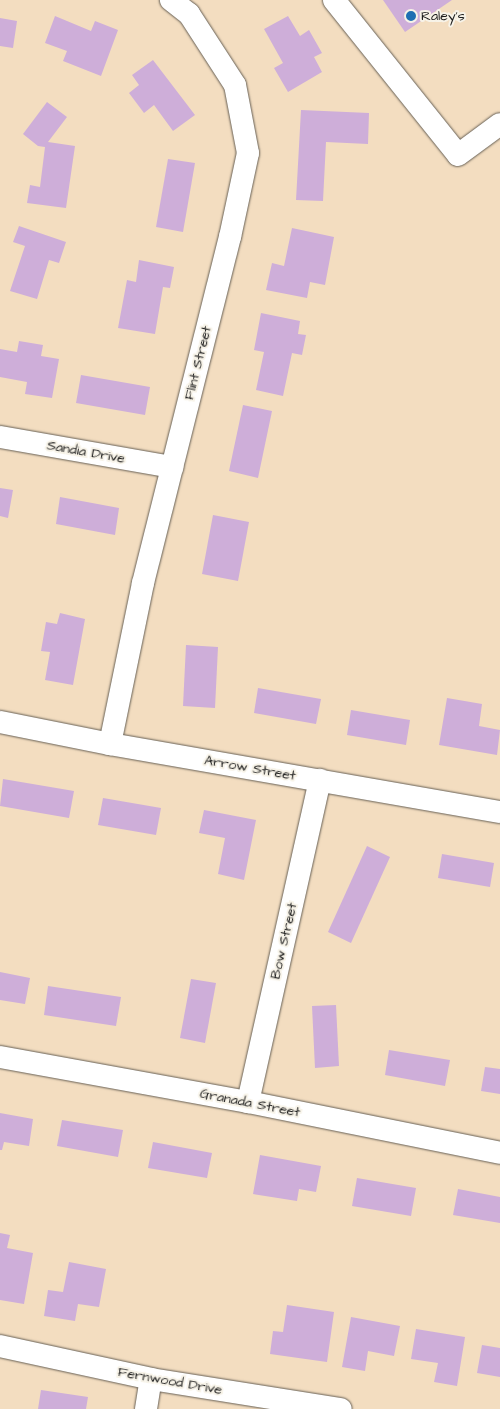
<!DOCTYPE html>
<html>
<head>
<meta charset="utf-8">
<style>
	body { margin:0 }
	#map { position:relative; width:500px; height:1409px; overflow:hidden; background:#f3ddc0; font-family:"Architects Daughter",sans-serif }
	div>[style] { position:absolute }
	.building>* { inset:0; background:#ceaed9 }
	.roads { filter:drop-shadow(0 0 1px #676055) drop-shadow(0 0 1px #676055) }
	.minor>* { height:22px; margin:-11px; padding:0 11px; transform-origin:11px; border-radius:11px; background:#fff }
	.dots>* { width:14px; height:14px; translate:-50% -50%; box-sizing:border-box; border:2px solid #f7f3e8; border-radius:50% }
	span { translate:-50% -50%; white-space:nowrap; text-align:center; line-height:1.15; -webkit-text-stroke:4px #f7f3e8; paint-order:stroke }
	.poi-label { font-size:14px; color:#1c1c1c }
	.left { translate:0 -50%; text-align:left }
	.street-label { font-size:14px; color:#1c1c1c }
</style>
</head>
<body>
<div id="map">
	<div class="building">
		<i style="clip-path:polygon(383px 0,452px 0,405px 32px)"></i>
		<i style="clip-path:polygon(55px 16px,91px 31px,95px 21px,118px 30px,101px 76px,63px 61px,67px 51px,45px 43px)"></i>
		<i style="clip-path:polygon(288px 16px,300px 36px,309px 30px,322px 53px,314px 57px,322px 72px,288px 92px,274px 68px,283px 63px,264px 29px)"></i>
		<i style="clip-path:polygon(0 18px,17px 21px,13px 48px,0 46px)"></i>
		<i style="clip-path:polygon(153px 60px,195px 115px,173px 131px,154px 105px,144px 113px,129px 93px,139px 85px,132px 75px)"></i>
		<i style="clip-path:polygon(47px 102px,67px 117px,48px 142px,75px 146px,66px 208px,27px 203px,30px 185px,40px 187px,45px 147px,38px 146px,23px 134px)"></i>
		<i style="clip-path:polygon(301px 110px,369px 113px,368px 144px,326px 142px,323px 201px,296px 200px)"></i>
		<i style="clip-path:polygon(168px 159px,195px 163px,183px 232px,156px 227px)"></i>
		<i style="clip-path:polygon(19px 226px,66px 242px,59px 263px,49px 260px,37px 299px,10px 291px,25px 246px,13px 242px)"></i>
		<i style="clip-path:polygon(292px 228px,334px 237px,325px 285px,310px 282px,307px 298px,266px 290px,272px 263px,284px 266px)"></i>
		<i style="clip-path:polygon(139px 260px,174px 267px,170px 288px,163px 287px,155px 334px,118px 328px,127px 280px,136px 282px)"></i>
		<i style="clip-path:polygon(261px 313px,300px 321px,298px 334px,306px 335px,302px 355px,292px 353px,283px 396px,256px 390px,264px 352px,254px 350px)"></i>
		<i style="clip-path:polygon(19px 341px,43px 345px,41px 356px,59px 359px,52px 398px,25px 394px,27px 382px,0 377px,0 349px,17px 352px)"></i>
		<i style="clip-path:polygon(81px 375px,150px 387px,145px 415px,76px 403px)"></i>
		<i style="clip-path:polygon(243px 405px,272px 411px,258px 478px,229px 471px)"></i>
		<i style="clip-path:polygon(0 488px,13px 490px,8px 518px,0 516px)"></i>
		<i style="clip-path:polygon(60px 497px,119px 508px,115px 535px,56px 524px)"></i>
		<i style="clip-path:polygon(213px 515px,249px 522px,238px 581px,202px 574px)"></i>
		<i style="clip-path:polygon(60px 613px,85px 619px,73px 685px,45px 680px,50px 652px,41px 651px,46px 622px,57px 624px)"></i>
		<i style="clip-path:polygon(186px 645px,218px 647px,215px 708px,183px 706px)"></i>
		<i style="clip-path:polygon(258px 688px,321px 699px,316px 724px,254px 713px)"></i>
		<i style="clip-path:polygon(447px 698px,482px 704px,479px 726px,500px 730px,497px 755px,439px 745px)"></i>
		<i style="clip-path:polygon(351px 710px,410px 720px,406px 745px,347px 735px)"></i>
		<i style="clip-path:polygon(3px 779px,74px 791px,69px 818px,0 806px)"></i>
		<i style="clip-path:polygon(103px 798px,161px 808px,156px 835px,98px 825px)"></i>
		<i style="clip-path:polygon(204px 810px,256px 820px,244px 880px,218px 874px,225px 838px,199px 833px)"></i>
		<i style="clip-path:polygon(367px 846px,390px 857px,351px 943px,328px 932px)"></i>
		<i style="clip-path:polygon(442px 854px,494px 863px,490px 887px,438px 878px)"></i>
		<i style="clip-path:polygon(0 972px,30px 978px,25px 1004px,0 1000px)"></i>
		<i style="clip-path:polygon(191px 979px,216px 983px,205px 1043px,180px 1038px)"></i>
		<i style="clip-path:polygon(48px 986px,121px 997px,116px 1026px,44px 1015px)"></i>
		<i style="clip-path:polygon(336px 1005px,339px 1066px,315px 1068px,312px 1006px)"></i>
		<i style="clip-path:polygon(389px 1050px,450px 1060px,445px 1086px,385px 1075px)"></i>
		<i style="clip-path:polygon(485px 1067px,500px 1069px,500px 1094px,481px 1091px)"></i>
		<i style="clip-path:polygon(0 1113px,33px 1119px,29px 1146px,4px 1142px,2px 1150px,0 1150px)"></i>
		<i style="clip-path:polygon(62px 1120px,123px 1130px,118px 1157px,57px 1146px)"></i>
		<i style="clip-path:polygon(153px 1142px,212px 1153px,207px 1178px,148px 1168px)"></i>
		<i style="clip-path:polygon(260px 1155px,321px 1166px,316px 1192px,299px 1189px,297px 1201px,253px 1194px)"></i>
		<i style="clip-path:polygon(357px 1178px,416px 1188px,411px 1216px,352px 1206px)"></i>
		<i style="clip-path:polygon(458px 1189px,500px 1197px,500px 1223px,453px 1215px)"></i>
		<i style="clip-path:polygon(0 1233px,10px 1235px,7px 1248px,33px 1253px,24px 1304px,0 1300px)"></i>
		<i style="clip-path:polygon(69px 1262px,106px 1269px,99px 1307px,78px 1304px,75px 1321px,44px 1316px,48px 1290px,63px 1292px)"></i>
		<i style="clip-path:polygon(287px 1305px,334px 1312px,327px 1362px,270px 1354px,273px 1331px,283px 1332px)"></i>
		<i style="clip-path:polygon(351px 1317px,400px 1326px,394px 1356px,368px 1351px,365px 1371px,342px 1367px)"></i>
		<i style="clip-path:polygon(416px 1329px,465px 1337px,457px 1386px,434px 1382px,438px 1363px,411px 1359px)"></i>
		<i style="clip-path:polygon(482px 1345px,500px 1348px,500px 1377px,477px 1373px)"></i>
		<i style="clip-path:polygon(41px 1390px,88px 1397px,86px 1409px,38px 1409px)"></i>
	</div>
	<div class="roads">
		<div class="minor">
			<i style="left:334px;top:0;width:198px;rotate:51.3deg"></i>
			<i style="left:458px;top:155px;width:52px;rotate:-36.4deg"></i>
			<i style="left:0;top:437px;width:175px;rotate:9.9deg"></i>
			<i style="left:0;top:722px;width:112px;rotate:11.3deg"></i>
			<i style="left:110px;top:744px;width:396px;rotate:9.9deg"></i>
			<i style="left:110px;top:744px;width:164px;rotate:-78.4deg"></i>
			<i style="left:143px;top:583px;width:357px;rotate:-75.9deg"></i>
			<i style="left:230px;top:237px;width:86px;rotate:-77.9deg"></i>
			<i style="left:248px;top:153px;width:69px;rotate:-100.8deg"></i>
			<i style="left:235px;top:85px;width:85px;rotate:-122.9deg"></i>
			<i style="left:189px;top:14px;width:23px;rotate:-142deg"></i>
			<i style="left:0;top:1057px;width:252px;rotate:10.3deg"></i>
			<i style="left:248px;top:1102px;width:257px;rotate:11.4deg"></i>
			<i style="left:248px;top:1102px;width:330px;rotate:-77.4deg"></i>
			<i style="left:0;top:1346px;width:155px;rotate:12.3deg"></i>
			<i style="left:151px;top:1379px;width:192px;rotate:9deg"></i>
			<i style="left:146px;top:1409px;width:30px;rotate:-81deg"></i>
		</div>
	</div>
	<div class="dots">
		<i style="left:411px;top:16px;background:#1f6fb2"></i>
	</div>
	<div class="poi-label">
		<span class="left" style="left:421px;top:16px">Raley's</span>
	</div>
	<div class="street-label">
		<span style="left:198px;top:363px;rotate:-76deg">Flint Street</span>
		<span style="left:86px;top:452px;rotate:10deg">Sandia Drive</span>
		<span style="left:250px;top:768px;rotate:10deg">Arrow Street</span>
		<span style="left:284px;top:941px;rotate:-77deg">Bow Street</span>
		<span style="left:250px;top:1103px;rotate:11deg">Granada Street</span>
		<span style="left:170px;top:1381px;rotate:10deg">Fernwood Drive</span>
	</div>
</div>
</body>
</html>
